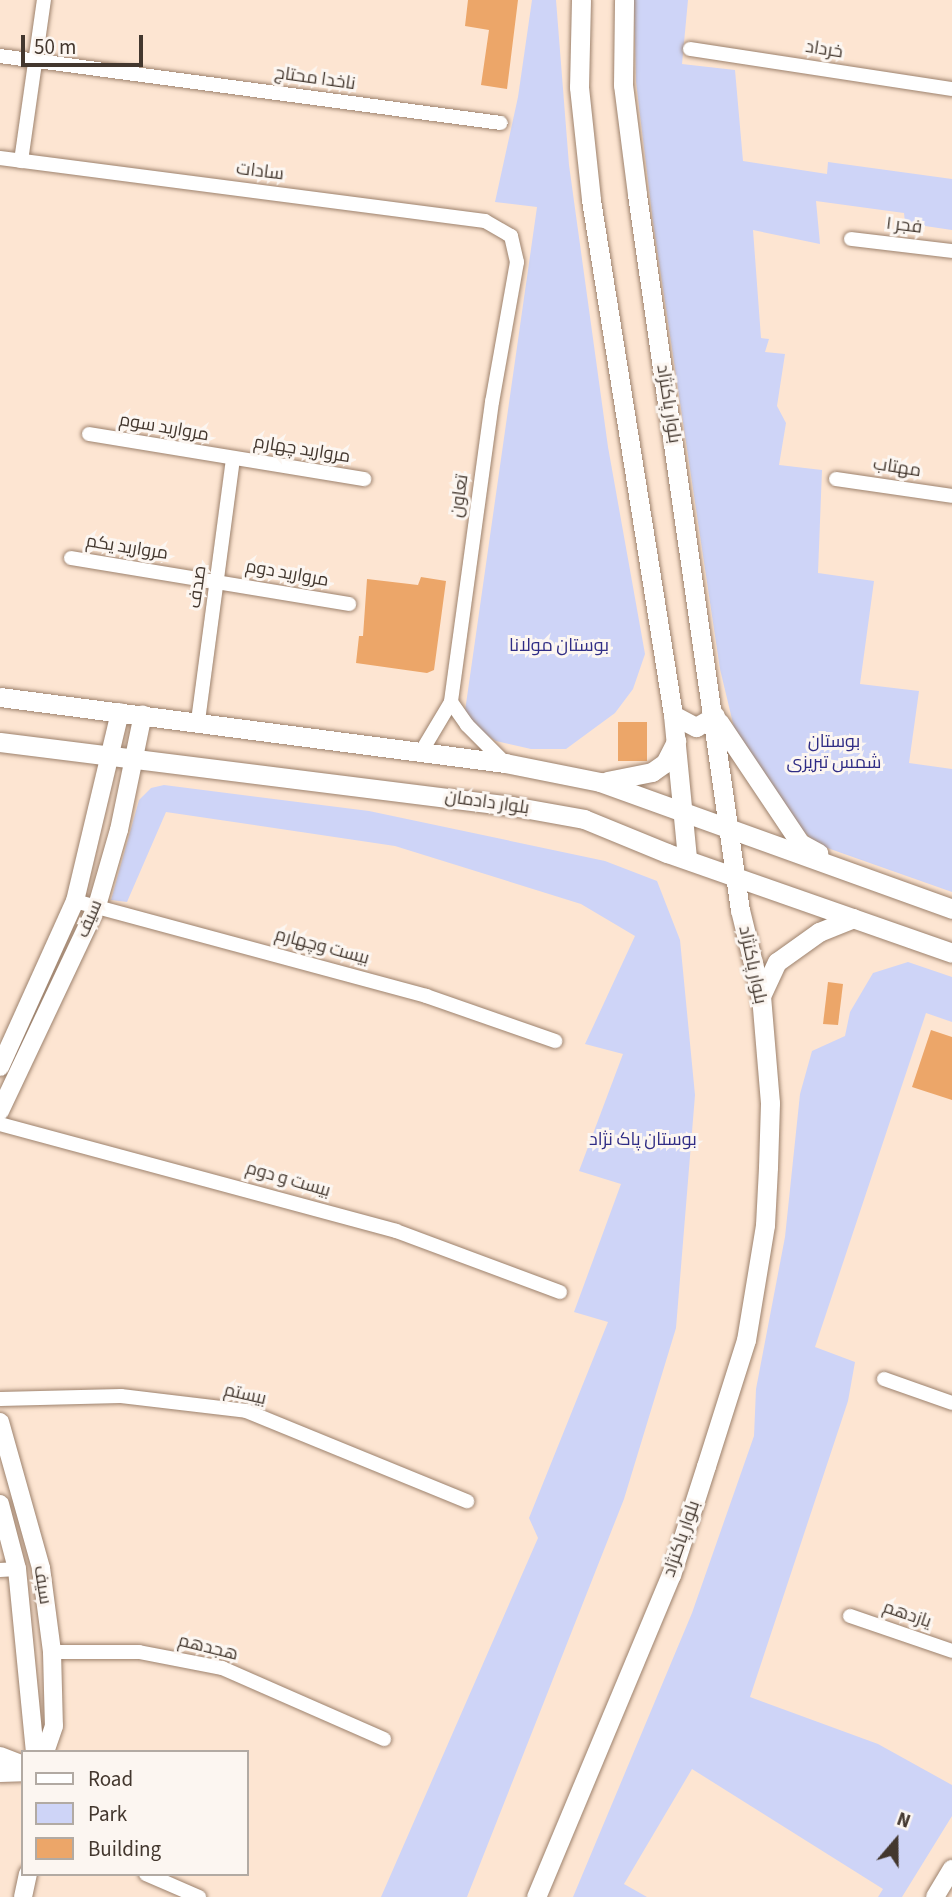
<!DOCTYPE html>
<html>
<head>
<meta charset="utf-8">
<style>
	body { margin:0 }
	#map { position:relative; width:952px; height:1897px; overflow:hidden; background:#fde5d2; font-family:"Source Sans 3",Cairo,sans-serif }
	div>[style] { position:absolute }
	.green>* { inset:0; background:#ced4f7 }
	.building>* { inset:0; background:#eca669 }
	.roads { filter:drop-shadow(0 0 2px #9d826d) drop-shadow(0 0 2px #9d826d) }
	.minor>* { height:14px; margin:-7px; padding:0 7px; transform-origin:7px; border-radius:7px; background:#fff }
	.tertiary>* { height:18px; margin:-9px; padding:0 9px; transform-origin:9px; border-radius:9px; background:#fff }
	.secondary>* { height:19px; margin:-9.5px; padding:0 9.5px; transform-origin:9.5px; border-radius:9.5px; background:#fff }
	span { translate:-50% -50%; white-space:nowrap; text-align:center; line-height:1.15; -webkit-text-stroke:6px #fcf6f1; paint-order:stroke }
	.street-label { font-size:18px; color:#43372e }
	.park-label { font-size:18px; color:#2f2c85 }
	.legend { position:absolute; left:21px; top:1750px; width:228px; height:126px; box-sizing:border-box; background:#fcf6f1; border:2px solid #b2aaa3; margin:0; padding:9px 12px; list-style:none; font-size:21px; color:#43372e }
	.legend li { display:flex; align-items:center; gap:14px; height:35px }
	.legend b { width:35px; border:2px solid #b2aaa3 }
	.north { position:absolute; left:861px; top:1806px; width:70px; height:70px; -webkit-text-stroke:5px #fcf6f1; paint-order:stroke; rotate:20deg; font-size:19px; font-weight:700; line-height:28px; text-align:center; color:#43372e }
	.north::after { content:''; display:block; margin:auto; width:24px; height:32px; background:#43372e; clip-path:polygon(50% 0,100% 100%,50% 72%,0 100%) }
	.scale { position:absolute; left:21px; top:35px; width:122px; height:32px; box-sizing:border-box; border:4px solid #43372e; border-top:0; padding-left:9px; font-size:21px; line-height:24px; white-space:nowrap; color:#43372e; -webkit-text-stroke:5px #fcf6f1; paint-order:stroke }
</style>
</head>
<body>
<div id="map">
	<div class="green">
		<i style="clip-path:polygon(532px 0,556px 0,569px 165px,608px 447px,645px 654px,633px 689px,615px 713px,566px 749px,531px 749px,496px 741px,476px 728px,465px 711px,537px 207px,495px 202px,518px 97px)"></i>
		<i style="clip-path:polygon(634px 0,688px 0,682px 64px,735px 70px,743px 161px,827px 174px,828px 162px,952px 179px,952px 230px,905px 223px,904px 213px,816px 201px,820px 244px,753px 230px,761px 338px,769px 339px,765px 352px,785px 354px,777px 406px,786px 423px,779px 465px,822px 470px,818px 573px,874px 581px,860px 684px,919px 691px,909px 763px,952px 769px,952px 892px,816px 844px,792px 819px,736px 736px,720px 669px,653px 222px,636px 82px)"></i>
		<i style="clip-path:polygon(164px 785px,369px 811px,605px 861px,657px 881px,680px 940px,695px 1095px,676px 1328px,624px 1499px,467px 1897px,381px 1897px,538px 1538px,529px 1518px,608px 1322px,574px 1312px,621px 1184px,579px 1171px,623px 1054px,585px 1044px,635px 936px,581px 904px,395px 846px,166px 812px,127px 902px,111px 900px,139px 800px,151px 788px)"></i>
		<i style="clip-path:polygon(908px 962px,952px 977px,952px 1022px,926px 1013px,815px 1347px,855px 1362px,848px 1401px,750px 1697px,878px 1744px,952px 1785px,952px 1816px,902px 1897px,878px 1897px,883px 1889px,692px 1769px,624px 1884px,647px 1897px,573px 1897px,692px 1613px,754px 1436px,756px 1389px,785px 1237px,800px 1094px,812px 1051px,845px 1036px,850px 1012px,873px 973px)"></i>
	</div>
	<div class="building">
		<i style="clip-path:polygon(468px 0,518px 0,507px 89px,481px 85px,489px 30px,465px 26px)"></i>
		<i style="clip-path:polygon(421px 577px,446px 581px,434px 670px,427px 673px,356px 663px,359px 636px,363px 636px,367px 579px,418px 585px)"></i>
		<i style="clip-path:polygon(618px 722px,647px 722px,647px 761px,618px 761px)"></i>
		<i style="clip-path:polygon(828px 982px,843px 984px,838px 1025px,823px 1024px)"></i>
		<i style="clip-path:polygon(931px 1030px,952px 1037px,952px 1100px,912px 1087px)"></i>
	</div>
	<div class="roads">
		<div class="minor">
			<i style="left:690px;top:49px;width:265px;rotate:8.7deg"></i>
			<i style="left:0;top:56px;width:505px;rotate:7.62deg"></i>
			<i style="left:0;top:158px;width:489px;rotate:7.4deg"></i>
			<i style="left:485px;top:221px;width:30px;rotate:30deg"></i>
			<i style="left:511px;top:236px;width:27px;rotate:77deg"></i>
			<i style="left:517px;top:262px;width:142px;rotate:100.1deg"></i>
			<i style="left:492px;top:402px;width:303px;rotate:97.8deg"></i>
			<i style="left:451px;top:702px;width:61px;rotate:120.8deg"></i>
			<i style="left:21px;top:161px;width:163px;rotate:-81.9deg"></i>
			<i style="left:851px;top:239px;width:102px;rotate:6.8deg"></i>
			<i style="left:89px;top:434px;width:279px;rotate:9.3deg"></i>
			<i style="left:836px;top:479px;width:117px;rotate:8.3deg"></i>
			<i style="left:71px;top:558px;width:282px;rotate:9.4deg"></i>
			<i style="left:451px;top:702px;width:28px;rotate:55deg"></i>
			<i style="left:467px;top:725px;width:54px;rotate:45deg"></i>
			<i style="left:198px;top:721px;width:264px;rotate:-82.4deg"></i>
			<i style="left:75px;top:901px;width:364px;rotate:15.1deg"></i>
			<i style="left:426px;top:996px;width:137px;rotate:19.2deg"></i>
			<i style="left:0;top:1124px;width:410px;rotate:15.1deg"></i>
			<i style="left:396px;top:1231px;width:175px;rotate:20.4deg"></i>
			<i style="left:884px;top:1379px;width:72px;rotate:19.4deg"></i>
			<i style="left:0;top:1399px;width:121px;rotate:-1.4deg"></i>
			<i style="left:121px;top:1396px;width:126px;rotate:6.8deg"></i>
			<i style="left:246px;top:1411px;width:239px;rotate:22.2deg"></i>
			<i style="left:0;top:1570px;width:17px;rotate:-3deg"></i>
			<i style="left:850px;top:1616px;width:108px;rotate:18.9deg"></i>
			<i style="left:52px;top:1652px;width:87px"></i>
			<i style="left:139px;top:1652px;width:85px;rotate:10.9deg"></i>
			<i style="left:222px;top:1668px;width:177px;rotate:23.7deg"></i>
			<i style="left:146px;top:1874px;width:58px;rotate:23.5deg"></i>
		</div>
		<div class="tertiary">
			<i style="left:0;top:1067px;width:182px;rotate:-65.7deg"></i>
			<i style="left:75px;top:901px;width:194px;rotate:-76.6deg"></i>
			<i style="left:0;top:1111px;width:227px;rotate:-64.7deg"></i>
			<i style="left:97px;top:906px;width:79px;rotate:-73.9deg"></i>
			<i style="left:119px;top:830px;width:118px;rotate:-78.3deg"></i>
			<i style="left:0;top:1422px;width:152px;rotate:74.3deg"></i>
			<i style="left:41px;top:1568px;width:85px;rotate:82.5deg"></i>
			<i style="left:52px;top:1652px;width:74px;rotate:88.5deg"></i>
			<i style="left:54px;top:1726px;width:28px;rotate:109deg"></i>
			<i style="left:0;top:1504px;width:67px;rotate:75.3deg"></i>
			<i style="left:17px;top:1569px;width:184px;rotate:84.4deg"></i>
			<i style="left:0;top:1756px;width:25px;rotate:21deg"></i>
			<i style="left:0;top:1773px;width:23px;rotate:-2deg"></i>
			<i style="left:23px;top:1897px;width:24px;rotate:-78deg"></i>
			<i style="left:935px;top:1897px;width:33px;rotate:-59deg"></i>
		</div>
		<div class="secondary">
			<i style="left:581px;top:0;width:87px;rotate:91.3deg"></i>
			<i style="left:579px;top:87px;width:114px;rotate:83.9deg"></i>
			<i style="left:591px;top:200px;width:521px;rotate:80.95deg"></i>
			<i style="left:673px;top:715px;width:145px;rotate:84.4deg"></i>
			<i style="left:0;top:697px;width:509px;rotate:7.45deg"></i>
			<i style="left:505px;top:763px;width:97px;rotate:11.3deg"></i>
			<i style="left:600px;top:782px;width:374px;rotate:19.8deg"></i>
			<i style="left:673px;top:715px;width:26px;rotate:28deg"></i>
			<i style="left:696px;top:727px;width:22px;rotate:-30deg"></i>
			<i style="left:719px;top:722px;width:146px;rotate:56.2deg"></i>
			<i style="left:800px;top:843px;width:21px;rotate:29deg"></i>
			<i style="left:0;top:742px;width:516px;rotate:7.13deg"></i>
			<i style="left:512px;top:806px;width:73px;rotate:10.2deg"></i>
			<i style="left:584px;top:819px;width:90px;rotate:22.3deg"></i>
			<i style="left:667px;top:853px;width:302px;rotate:19.3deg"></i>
			<i style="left:607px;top:781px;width:46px;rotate:-11.3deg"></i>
			<i style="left:652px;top:772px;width:16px;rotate:-35deg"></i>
			<i style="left:665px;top:763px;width:25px;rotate:-63deg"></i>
			<i style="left:761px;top:996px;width:38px;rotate:-65deg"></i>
			<i style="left:777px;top:962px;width:52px;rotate:-35.5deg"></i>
			<i style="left:819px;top:932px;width:37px;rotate:-22deg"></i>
			<i style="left:536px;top:1897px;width:349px;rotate:-67.3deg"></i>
			<i style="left:671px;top:1575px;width:114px;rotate:-72.2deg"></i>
			<i style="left:706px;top:1466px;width:132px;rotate:-72.4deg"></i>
			<i style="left:746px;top:1340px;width:117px;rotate:-80.6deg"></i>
			<i style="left:765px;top:1225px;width:58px;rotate:-87deg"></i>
			<i style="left:768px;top:1167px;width:64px;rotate:-88.2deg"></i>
			<i style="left:770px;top:1103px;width:107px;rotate:-94.8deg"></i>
			<i style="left:761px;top:996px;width:89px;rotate:-103.7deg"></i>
			<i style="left:740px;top:910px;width:723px;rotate:-98.19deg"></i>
			<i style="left:637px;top:194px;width:110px;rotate:-97.3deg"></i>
			<i style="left:623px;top:85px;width:85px;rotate:-89.3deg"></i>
		</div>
	</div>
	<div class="street-label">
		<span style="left:824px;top:50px;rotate:9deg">خرداد</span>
		<span style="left:315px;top:79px;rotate:8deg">ناخدا محتاج</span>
		<span style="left:260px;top:172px;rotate:7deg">سادات</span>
		<span style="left:904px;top:226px;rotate:7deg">فجر ۱</span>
		<span style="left:668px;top:404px;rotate:81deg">بلوار پاکنژاد</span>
		<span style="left:164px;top:428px;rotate:10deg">مروارید سوم</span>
		<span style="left:302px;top:450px;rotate:9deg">مروارید چهارم</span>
		<span style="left:897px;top:468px;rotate:9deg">مهتاب</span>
		<span style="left:460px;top:496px;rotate:-82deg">تعاون</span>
		<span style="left:127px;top:548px;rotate:9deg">مروارید یکم</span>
		<span style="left:287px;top:574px;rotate:10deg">مروارید دوم</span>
		<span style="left:198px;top:587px;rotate:-82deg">صدف</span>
		<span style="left:487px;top:803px;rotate:8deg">بلوار دادمان</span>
		<span style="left:90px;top:919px;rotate:-67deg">سیف</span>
		<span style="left:322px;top:947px;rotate:15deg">بیست وچهارم</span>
		<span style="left:752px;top:965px;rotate:78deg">بلوار پاکنژاد</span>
		<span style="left:288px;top:1180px;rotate:16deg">بیست و دوم</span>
		<span style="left:245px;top:1395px;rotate:13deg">بیستم</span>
		<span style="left:682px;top:1539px;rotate:-71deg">بلوار پاکنژاد</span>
		<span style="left:42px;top:1585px;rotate:81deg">سیف</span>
		<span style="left:907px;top:1615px;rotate:19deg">یازدهم</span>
		<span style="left:208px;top:1648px;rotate:14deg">هجدهم</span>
	</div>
	<div class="park-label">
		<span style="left:559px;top:646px">بوستان مولانا</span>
		<span style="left:834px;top:753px">بوستان<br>شمس تبریزی</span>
		<span style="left:643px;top:1140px">بوستان پاک نژاد</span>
	</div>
	<ul class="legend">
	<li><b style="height:9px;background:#fff"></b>Road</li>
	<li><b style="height:19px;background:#ced4f7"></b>Park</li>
	<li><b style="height:19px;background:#eca669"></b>Building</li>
	</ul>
	<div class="north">N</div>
	<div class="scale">50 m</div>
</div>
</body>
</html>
